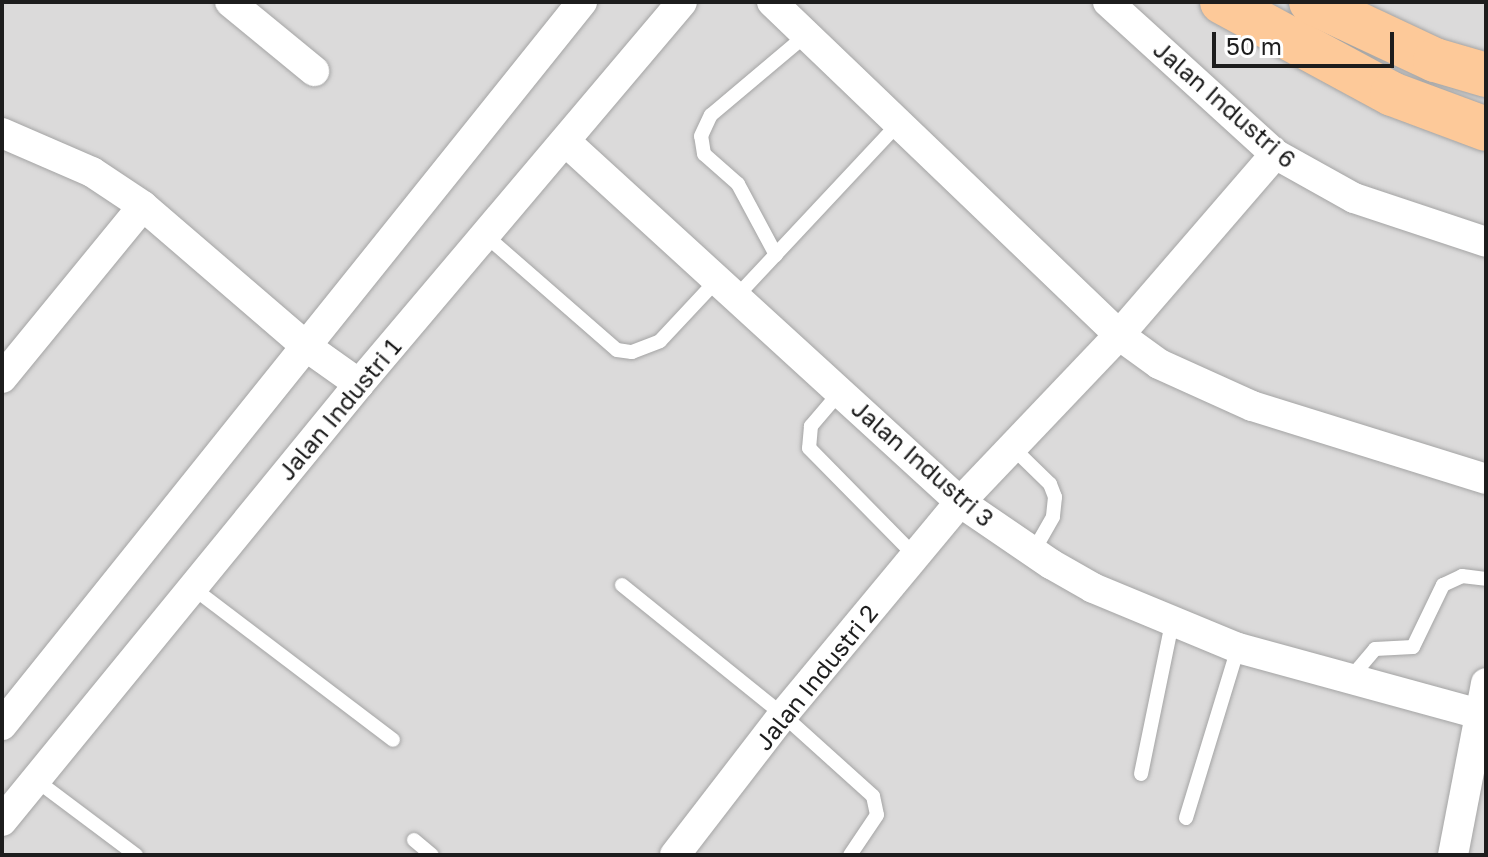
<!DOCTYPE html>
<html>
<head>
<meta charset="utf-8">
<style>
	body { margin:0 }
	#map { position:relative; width:1488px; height:857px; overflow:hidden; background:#eee9e3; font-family:"Golos Text",sans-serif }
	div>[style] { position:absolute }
	.residential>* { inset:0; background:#dbdada }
	.roads { filter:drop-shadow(0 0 2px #a4a4a4) drop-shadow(0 0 2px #a4a4a4) }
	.lane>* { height:14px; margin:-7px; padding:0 7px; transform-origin:7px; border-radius:7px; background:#fff }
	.street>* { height:30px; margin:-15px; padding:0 15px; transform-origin:15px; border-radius:15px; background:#fff }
	.primary>* { height:44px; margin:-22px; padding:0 22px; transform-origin:22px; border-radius:22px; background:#fdc999 }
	span { translate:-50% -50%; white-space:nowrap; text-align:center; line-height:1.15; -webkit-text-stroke:6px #fff; paint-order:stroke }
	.street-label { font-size:24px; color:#1d1d1d }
	.frame { position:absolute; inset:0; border:4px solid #1d1d1d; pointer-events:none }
	.scale { position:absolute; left:1212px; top:32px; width:182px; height:36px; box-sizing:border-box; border:4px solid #1d1d1d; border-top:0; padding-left:10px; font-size:24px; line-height:28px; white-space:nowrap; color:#1d1d1d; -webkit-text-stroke:6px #fff; paint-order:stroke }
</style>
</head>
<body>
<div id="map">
	<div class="residential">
		<i style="clip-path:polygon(2px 2px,1486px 2px,1486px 855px,2px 855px)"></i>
	</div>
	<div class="roads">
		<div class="lane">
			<i style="left:485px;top:235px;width:175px;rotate:41.1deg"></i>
			<i style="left:617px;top:350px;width:15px;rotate:8deg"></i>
			<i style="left:632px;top:352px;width:30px;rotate:-21deg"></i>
			<i style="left:660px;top:341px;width:83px;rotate:-46.9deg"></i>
			<i style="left:776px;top:255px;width:81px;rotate:-118.2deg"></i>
			<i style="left:738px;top:184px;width:45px;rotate:-138.6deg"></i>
			<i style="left:704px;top:154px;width:18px;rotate:-99deg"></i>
			<i style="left:701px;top:136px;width:23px;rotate:-65deg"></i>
			<i style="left:711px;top:115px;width:124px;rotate:-40.1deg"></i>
			<i style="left:736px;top:297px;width:236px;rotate:-46.9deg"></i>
			<i style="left:840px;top:392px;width:45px;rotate:130.5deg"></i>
			<i style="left:811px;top:426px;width:22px;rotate:95deg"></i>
			<i style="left:809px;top:448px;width:151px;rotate:45.5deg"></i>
			<i style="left:1012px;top:447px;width:53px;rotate:44.2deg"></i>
			<i style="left:1050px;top:484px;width:14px;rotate:69deg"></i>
			<i style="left:1055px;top:497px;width:20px;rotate:96deg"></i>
			<i style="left:1053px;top:517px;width:40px;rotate:119.7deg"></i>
			<i style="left:622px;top:585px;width:207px;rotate:38.9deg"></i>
			<i style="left:783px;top:715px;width:121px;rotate:42deg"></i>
			<i style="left:873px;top:796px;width:19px;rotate:78deg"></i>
			<i style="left:877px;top:815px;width:48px;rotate:124deg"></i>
			<i style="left:193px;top:588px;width:251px;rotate:37.2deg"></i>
			<i style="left:1348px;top:681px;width:42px;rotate:-49.8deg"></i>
			<i style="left:1375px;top:649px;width:38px;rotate:-3deg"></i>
			<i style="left:1413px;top:647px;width:69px;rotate:-64.2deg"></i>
			<i style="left:1443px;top:585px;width:21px;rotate:-25deg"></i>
			<i style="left:1462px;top:576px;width:24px;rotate:7deg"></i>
			<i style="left:1141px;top:774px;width:154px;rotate:-78.4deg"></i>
			<i style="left:36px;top:780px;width:125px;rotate:36.9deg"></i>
			<i style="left:1186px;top:818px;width:178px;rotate:-73deg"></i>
			<i style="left:414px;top:840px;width:23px;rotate:40deg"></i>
		</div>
		<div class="street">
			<i style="left:230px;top:2px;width:109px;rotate:39.4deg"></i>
			<i style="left:772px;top:2px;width:481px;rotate:43.8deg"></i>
			<i style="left:1119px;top:335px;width:49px;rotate:35.9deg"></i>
			<i style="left:1159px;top:364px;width:102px;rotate:24.3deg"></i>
			<i style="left:1252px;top:406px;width:245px;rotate:17.3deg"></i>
			<i style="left:1108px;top:2px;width:226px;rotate:42.3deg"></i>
			<i style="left:1275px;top:154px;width:90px;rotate:29.1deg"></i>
			<i style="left:1354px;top:198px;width:139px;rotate:18.4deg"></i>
			<i style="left:2px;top:133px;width:98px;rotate:23.4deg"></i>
			<i style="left:92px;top:172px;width:61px;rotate:33.7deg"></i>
			<i style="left:143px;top:206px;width:216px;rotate:40.7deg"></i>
			<i style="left:307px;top:347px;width:64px;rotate:35.4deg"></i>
			<i style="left:565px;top:141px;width:535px;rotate:42.42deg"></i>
			<i style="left:960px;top:502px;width:110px;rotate:34.3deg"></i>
			<i style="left:1051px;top:564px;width:48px;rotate:29.7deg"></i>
			<i style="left:1093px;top:588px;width:157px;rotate:22.5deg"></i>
			<i style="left:1238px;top:648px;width:257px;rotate:15.3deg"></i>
			<i style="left:2px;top:378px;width:222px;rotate:-50.7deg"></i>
			<i style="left:2px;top:725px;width:927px;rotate:-51.26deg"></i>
			<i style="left:2px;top:821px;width:564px;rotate:-50.75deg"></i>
			<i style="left:359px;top:384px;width:500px;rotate:-49.78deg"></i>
			<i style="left:675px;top:855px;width:177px;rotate:-52.4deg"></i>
			<i style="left:783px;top:715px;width:277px;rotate:-50.3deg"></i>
			<i style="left:960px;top:502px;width:231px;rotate:-46.4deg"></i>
			<i style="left:1119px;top:335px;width:239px;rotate:-49.2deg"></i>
			<i style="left:1453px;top:855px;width:175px;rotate:-79.1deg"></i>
		</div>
		<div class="primary">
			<i style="left:1222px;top:2px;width:193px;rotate:28.4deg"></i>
			<i style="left:1392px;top:94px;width:100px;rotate:20.4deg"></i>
			<i style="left:1311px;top:2px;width:137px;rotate:25.1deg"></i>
			<i style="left:1435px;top:60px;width:53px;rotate:16.4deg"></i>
		</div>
	</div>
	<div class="street-label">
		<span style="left:1225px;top:104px;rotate:41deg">Jalan Industri 6</span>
		<span style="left:339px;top:409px;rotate:-50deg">Jalan Industri 1</span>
		<span style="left:923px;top:463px;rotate:41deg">Jalan Industri 3</span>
		<span style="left:816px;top:677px;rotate:-51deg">Jalan Industri 2</span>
	</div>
	<div class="frame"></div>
	<div class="scale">50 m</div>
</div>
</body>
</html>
